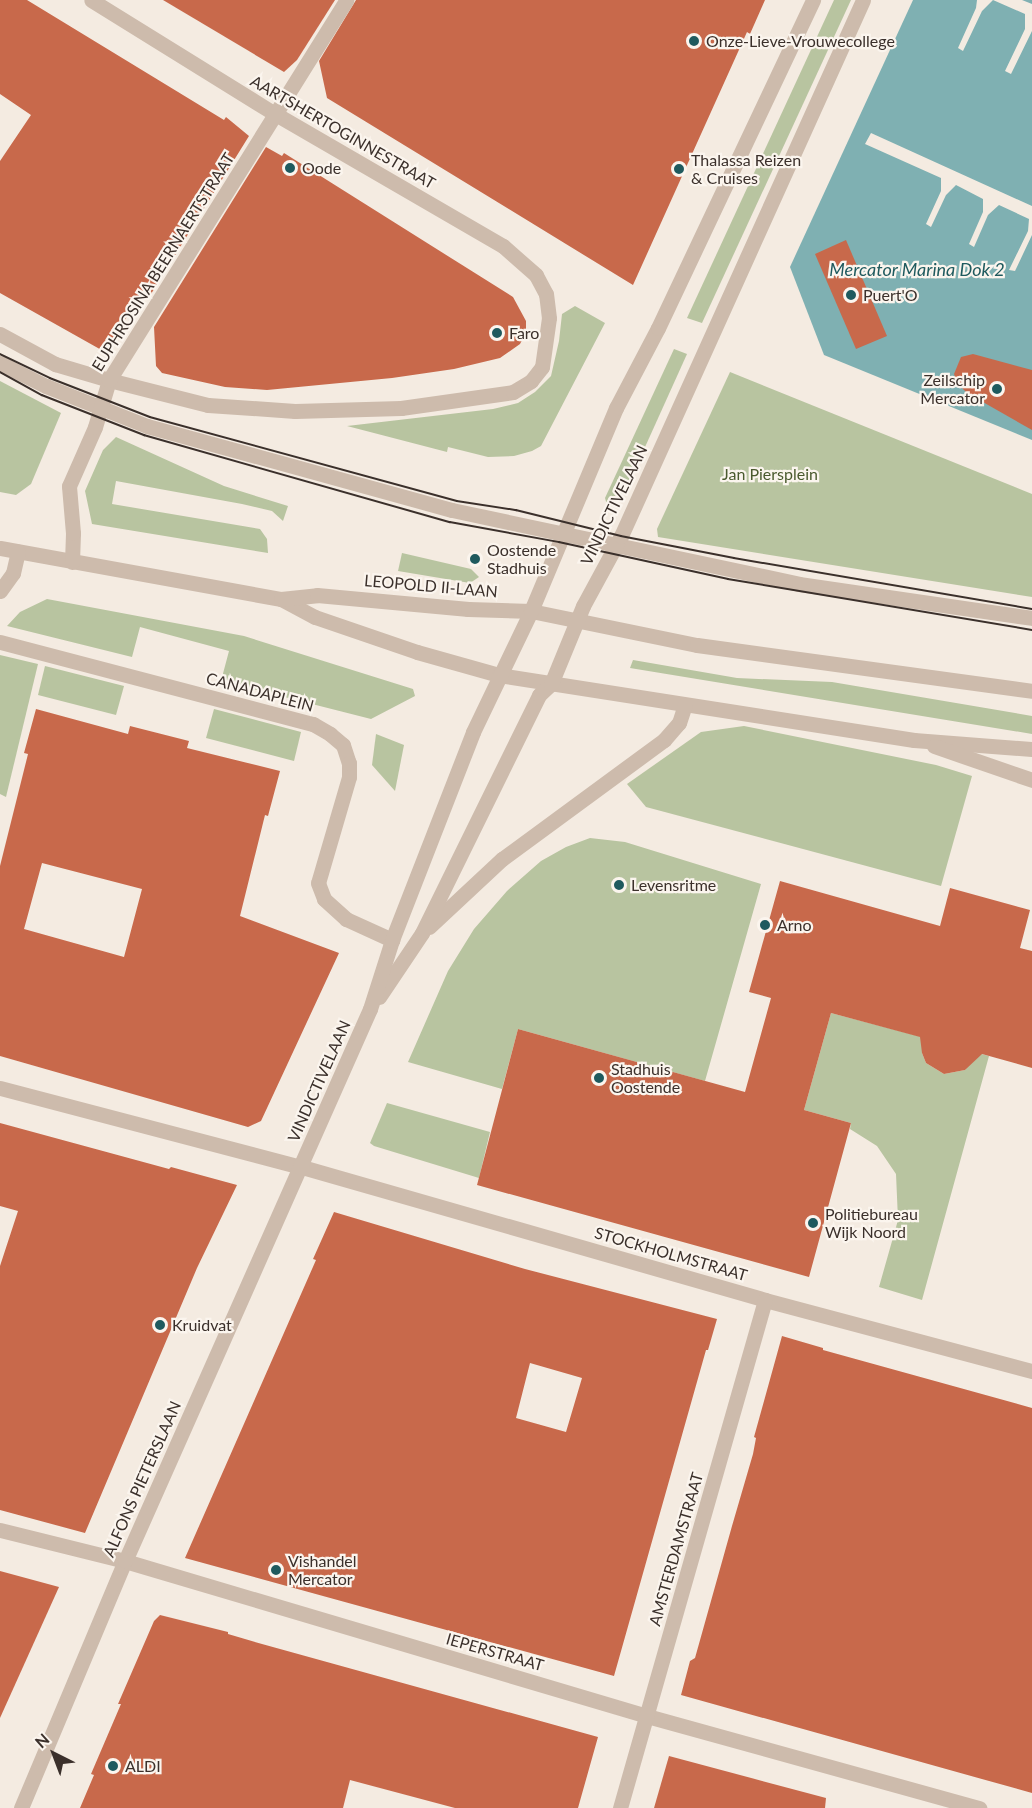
<!DOCTYPE html>
<html>
<head>
<meta charset="utf-8">
<style>
	body { margin:0 }
	#map { position:relative; width:1032px; height:1808px; overflow:hidden; background:#f4ebe1; font-family:Lato,sans-serif }
	div>[style] { position:absolute }
	.green>* { inset:0; background:#b8c4a0 }
	.water>* { inset:0; background:#7fb0b2 }
	.pier>* { inset:0; background:#f4ebe1 }
	.building>* { inset:0; background:#c8694b }
	.minor>* { height:15px; margin:-7.5px; padding:0 7.5px; transform-origin:7.5px; border-radius:7.5px; background:#cdbbac }
	.tram>* { height:1.5px; margin:-0.75px; padding:0 0.75px; transform-origin:0.75px; border-radius:0.75px; background:#3b302b }
	.dots>* { width:16px; height:16px; translate:-50% -50%; box-sizing:border-box; border:3px solid #fbf5ee; border-radius:50% }
	span { translate:-50% -50%; white-space:nowrap; text-align:center; line-height:1.15; -webkit-text-stroke:4.5px #fbf5ee; paint-order:stroke }
	.poi-label { font-size:16px; color:#3b302b }
	.left { translate:0 -50%; text-align:left }
	.right { translate:-100% -50%; text-align:right }
	.street-label { font-size:16px; color:#3b302b }
	.park-label { font-size:16px; color:#4a5a2e }
	.water-label { font-size:18px; color:#1f5a5e; font-style:italic }
	.north { position:absolute; left:24px; top:1724px; width:60px; height:60px; -webkit-text-stroke:4px #fbf5ee; paint-order:stroke; rotate:318deg; font-size:16px; font-weight:700; line-height:24px; text-align:center; color:#3b302b }
	.north::after { content:''; display:block; margin:auto; width:21px; height:27px; background:#3b302b; clip-path:polygon(50% 0,100% 100%,50% 72%,0 100%) }
</style>
</head>
<body>
<div id="map">
	<div class="green">
		<i style="clip-path:polygon(834px 0,851px 0,702px 323px,687px 318px)"></i>
		<i style="clip-path:polygon(575px 306px,605px 323px,541px 446px,532px 451px,514px 456px,488px 457px,448px 447px,447px 452px,347px 426px,493px 409px,518px 403px,535px 392px,551px 376px,559px 341px,562px 314px)"></i>
		<i style="clip-path:polygon(674px 349px,687px 354px,627px 487px,616px 502px,611px 506px,607px 505px,605px 498px)"></i>
		<i style="clip-path:polygon(730px 372px,1032px 494px,1032px 597px,658px 537px,657px 529px)"></i>
		<i style="clip-path:polygon(0 381px,61px 413px,31px 484px,16px 495px,0 492px)"></i>
		<i style="clip-path:polygon(116px 437px,224px 486px,288px 506px,283px 521px,272px 511px,242px 504px,116px 481px,112px 504px,260px 529px,267px 539px,268px 553px,92px 524px,85px 491px,103px 450px)"></i>
		<i style="clip-path:polygon(402px 553px,471px 569px,479px 577px,470px 583px,398px 571px)"></i>
		<i style="clip-path:polygon(47px 599px,244px 636px,413px 689px,415px 696px,371px 719px,221px 681px,229px 651px,140px 627px,132px 657px,7px 626px,20px 612px)"></i>
		<i style="clip-path:polygon(0 655px,38px 664px,6px 797px,0 794px)"></i>
		<i style="clip-path:polygon(633px 660px,737px 678px,832px 682px,1032px 716px,1032px 734px,630px 668px)"></i>
		<i style="clip-path:polygon(45px 666px,124px 686px,116px 715px,38px 695px)"></i>
		<i style="clip-path:polygon(214px 709px,301px 732px,294px 761px,206px 738px)"></i>
		<i style="clip-path:polygon(744px 726px,936px 765px,972px 776px,941px 886px,646px 807px,627px 784px,701px 732px)"></i>
		<i style="clip-path:polygon(376px 734px,404px 745px,395px 791px,372px 765px)"></i>
		<i style="clip-path:polygon(590px 838px,625px 842px,761px 884px,705px 1081px,518px 1029px,502px 1089px,408px 1062px,448px 971px,474px 929px,507px 891px,541px 861px,566px 847px)"></i>
		<i style="clip-path:polygon(831px 1013px,922px 1037px,922px 1053px,926px 1063px,944px 1074px,965px 1070px,978px 1053px,989px 1056px,922px 1300px,879px 1287px,898px 1220px,896px 1174px,877px 1146px,850px 1129px,851px 1123px,804px 1110px)"></i>
		<i style="clip-path:polygon(387px 1103px,490px 1132px,479px 1178px,374px 1146px,370px 1143px)"></i>
	</div>
	<div class="water">
		<i style="clip-path:polygon(913px 0,1032px 0,1032px 440px,824px 355px,790px 267px)"></i>
	</div>
	<div class="pier">
		<i style="clip-path:polygon(977px 0,1022px 0,1032px 4px,1032px 31px,1011px 74px,1005px 71px,1025px 29px,1025px 14px,993px 0,982px 11px,963px 51px,958px 48px,976px 8px)"></i>
		<i style="clip-path:polygon(871px 133px,1032px 206px,1032px 235px,1015px 271px,1009px 270px,1028px 231px,1029px 219px,999px 205px,988px 215px,974px 247px,969px 244px,983px 212px,983px 199px,956px 185px,946px 195px,931px 227px,926px 224px,941px 191px,941px 178px,865px 144px)"></i>
	</div>
	<div class="building">
		<i style="clip-path:polygon(0 0,27px 0,224px 120px,226px 117px,249px 136px,151px 294px,150px 279px,105px 352px,0 293px,0 161px,31px 115px,0 94px)"></i>
		<i style="clip-path:polygon(163px 0,335px 0,297px 60px,284px 72px)"></i>
		<i style="clip-path:polygon(356px 0,765px 0,750px 34px,747px 32px,633px 285px,327px 98px,319px 61px)"></i>
		<i style="clip-path:polygon(266px 147px,282px 156px,284px 153px,513px 297px,526px 321px,526px 332px,520px 344px,500px 358px,454px 369px,392px 378px,267px 390px,225px 387px,162px 373px,156px 366px,154px 327px)"></i>
		<i style="clip-path:polygon(846px 240px,887px 336px,856px 349px,815px 254px)"></i>
		<i style="clip-path:polygon(973px 354px,1032px 370px,1032px 430px,967px 393px,958px 384px,954px 374px,961px 357px)"></i>
		<i style="clip-path:polygon(evenodd,36px 709px,128px 734px,130px 726px,189px 741px,187px 748px,280px 771px,268px 816px,265px 815px,240px 916px,339px 953px,261px 1121px,248px 1127px,0 1056px,0 866px,28px 754px,24px 753px,36px 709px,42px 863px,142px 889px,124px 957px,24px 929px,42px 863px)"></i>
		<i style="clip-path:polygon(780px 881px,940px 926px,950px 888px,1030px 910px,1020px 948px,1032px 951px,1032px 1068px,982px 1054px,965px 1070px,944px 1074px,926px 1063px,922px 1053px,920px 1037px,831px 1013px,804px 1110px,851px 1123px,809px 1277px,477px 1185px,518px 1029px,745px 1092px,771px 998px,749px 992px)"></i>
		<i style="clip-path:polygon(0 1123px,169px 1169px,171px 1167px,237px 1185px,197px 1268px,85px 1533px,0 1510px,0 1266px,18px 1211px,0 1206px)"></i>
		<i style="clip-path:polygon(evenodd,334px 1212px,525px 1269px,717px 1319px,708px 1350px,706px 1350px,614px 1676px,185px 1558px,316px 1260px,313px 1259px,334px 1212px,530px 1363px,582px 1378px,566px 1432px,516px 1418px,530px 1363px)"></i>
		<i style="clip-path:polygon(782px 1336px,823px 1348px,823px 1350px,1032px 1408px,1032px 1793px,681px 1695px,690px 1661px,695px 1658px,732px 1526px,753px 1454px,756px 1438px,754px 1437px)"></i>
		<i style="clip-path:polygon(0 1571px,59px 1587px,0 1718px)"></i>
		<i style="clip-path:polygon(160px 1615px,228px 1632px,228px 1634px,262px 1644px,598px 1737px,578px 1808px,455px 1808px,350px 1780px,343px 1808px,80px 1808px,94px 1775px,91px 1774px,121px 1704px,118px 1704px,154px 1621px)"></i>
		<i style="clip-path:polygon(669px 1756px,826px 1798px,825px 1808px,654px 1808px)"></i>
	</div>
	<div class="minor">
		<i style="left:0;top:334px;width:63px;rotate:28.6deg"></i>
		<i style="left:55px;top:364px;width:56px;rotate:16.5deg"></i>
		<i style="left:109px;top:380px;width:102px;rotate:14.2deg"></i>
		<i style="left:208px;top:405px;width:87px;rotate:3.9deg"></i>
		<i style="left:295px;top:411px;width:106px;rotate:-1.6deg"></i>
		<i style="left:401px;top:408px;width:113px;rotate:-8.1deg"></i>
		<i style="left:513px;top:392px;width:21px;rotate:-31deg"></i>
		<i style="left:531px;top:381px;width:18px;rotate:-52deg"></i>
		<i style="left:542px;top:367px;width:49px;rotate:-81.9deg"></i>
		<i style="left:549px;top:318px;width:24px;rotate:-97deg"></i>
		<i style="left:546px;top:294px;width:21px;rotate:-118deg"></i>
		<i style="left:536px;top:275px;width:44px;rotate:-138.7deg"></i>
		<i style="left:503px;top:246px;width:263px;rotate:-149.9deg"></i>
		<i style="left:275px;top:114px;width:216px;rotate:-148.2deg"></i>
		<i style="left:0;top:363px;width:51px;rotate:26.6deg"></i>
		<i style="left:46px;top:386px;width:109px;rotate:21.6deg"></i>
		<i style="left:147px;top:426px;width:316px;rotate:15.4deg"></i>
		<i style="left:452px;top:510px;width:355px;rotate:12deg"></i>
		<i style="left:799px;top:584px;width:235px;rotate:8.3deg"></i>
		<i style="left:0;top:548px;width:286px;rotate:10.3deg"></i>
		<i style="left:281px;top:599px;width:38px;rotate:28deg"></i>
		<i style="left:315px;top:617px;width:108px;rotate:18.9deg"></i>
		<i style="left:417px;top:652px;width:85px;rotate:15.7deg"></i>
		<i style="left:499px;top:675px;width:420px;rotate:8.9deg"></i>
		<i style="left:914px;top:740px;width:118px;rotate:4.4deg"></i>
		<i style="left:72px;top:562px;width:29px;rotate:-88deg"></i>
		<i style="left:73px;top:533px;width:47px;rotate:-94.9deg"></i>
		<i style="left:69px;top:486px;width:64px;rotate:-66.2deg"></i>
		<i style="left:95px;top:427px;width:49px;rotate:-73.4deg"></i>
		<i style="left:109px;top:380px;width:448px;rotate:-58deg"></i>
		<i style="left:0;top:591px;width:22px;rotate:-54deg"></i>
		<i style="left:13px;top:573px;width:22px;rotate:-77deg"></i>
		<i style="left:281px;top:599px;width:36px;rotate:-6deg"></i>
		<i style="left:317px;top:595px;width:152px;rotate:5.3deg"></i>
		<i style="left:468px;top:609px;width:63px;rotate:1.8deg"></i>
		<i style="left:531px;top:611px;width:169px;rotate:11.6deg"></i>
		<i style="left:697px;top:645px;width:338px;rotate:7.8deg"></i>
		<i style="left:0;top:642px;width:324px;rotate:14.7deg"></i>
		<i style="left:313px;top:724px;width:20px;rotate:30deg"></i>
		<i style="left:330px;top:734px;width:17px;rotate:40deg"></i>
		<i style="left:343px;top:745px;width:19px;rotate:72deg"></i>
		<i style="left:349px;top:763px;width:14px;rotate:90deg"></i>
		<i style="left:349px;top:777px;width:110px;rotate:106.3deg"></i>
		<i style="left:318px;top:883px;width:17px;rotate:69deg"></i>
		<i style="left:324px;top:899px;width:30px;rotate:42deg"></i>
		<i style="left:346px;top:919px;width:51px;rotate:24.5deg"></i>
		<i style="left:934px;top:746px;width:104px;rotate:19.1deg"></i>
		<i style="left:429px;top:927px;width:100px;rotate:-43deg"></i>
		<i style="left:502px;top:859px;width:201px;rotate:-36.3deg"></i>
		<i style="left:664px;top:740px;width:23px;rotate:-49deg"></i>
		<i style="left:679px;top:723px;width:19px;rotate:-72deg"></i>
		<i style="left:379px;top:997px;width:77px;rotate:-56.1deg"></i>
		<i style="left:422px;top:933px;width:265px;rotate:-63.8deg"></i>
		<i style="left:539px;top:695px;width:16px;rotate:-43deg"></i>
		<i style="left:551px;top:684px;width:84px;rotate:-67.7deg"></i>
		<i style="left:583px;top:606px;width:80px;rotate:-61.5deg"></i>
		<i style="left:621px;top:536px;width:588px;rotate:-65.7deg"></i>
		<i style="left:0;top:1088px;width:312px;rotate:14.7deg"></i>
		<i style="left:302px;top:1167px;width:482px;rotate:16deg"></i>
		<i style="left:765px;top:1300px;width:276px;rotate:14.9deg"></i>
		<i style="left:0;top:1530px;width:129px;rotate:13.9deg"></i>
		<i style="left:125px;top:1561px;width:545px;rotate:16.54deg"></i>
		<i style="left:647px;top:1716px;width:345px;rotate:15.5deg"></i>
		<i style="left:21px;top:1808px;width:268px;rotate:-67.2deg"></i>
		<i style="left:125px;top:1561px;width:604px;rotate:-66.07deg"></i>
		<i style="left:370px;top:1009px;width:72px;rotate:-72.3deg"></i>
		<i style="left:392px;top:940px;width:223px;rotate:-68.7deg"></i>
		<i style="left:473px;top:732px;width:134px;rotate:-64.4deg"></i>
		<i style="left:531px;top:611px;width:220px;rotate:-67.3deg"></i>
		<i style="left:616px;top:408px;width:90px;rotate:-62.3deg"></i>
		<i style="left:658px;top:328px;width:363px;rotate:-64.7deg"></i>
		<i style="left:620px;top:1808px;width:528px;rotate:-74.07deg"></i>
	</div>
	<div class="tram">
		<i style="left:0;top:354px;width:55px;rotate:25.6deg"></i>
		<i style="left:50px;top:378px;width:107px;rotate:21.3deg"></i>
		<i style="left:150px;top:417px;width:318px;rotate:15.3deg"></i>
		<i style="left:457px;top:501px;width:60px;rotate:8.7deg"></i>
		<i style="left:516px;top:510px;width:108px;rotate:13.9deg"></i>
		<i style="left:621px;top:536px;width:115px;rotate:11deg"></i>
		<i style="left:734px;top:558px;width:302px;rotate:9.7deg"></i>
		<i style="left:0;top:372px;width:48px;rotate:28.7deg"></i>
		<i style="left:42px;top:395px;width:110px;rotate:21.4deg"></i>
		<i style="left:144px;top:435px;width:318px;rotate:15.9deg"></i>
		<i style="left:450px;top:522px;width:111px;rotate:10.4deg"></i>
		<i style="left:559px;top:542px;width:173px;rotate:12.3deg"></i>
		<i style="left:728px;top:579px;width:308px;rotate:9.5deg"></i>
	</div>
	<div class="dots">
		<i style="left:694px;top:41px;background:#1f5a5e"></i>
		<i style="left:290px;top:168px;background:#1f5a5e"></i>
		<i style="left:679px;top:169px;background:#1f5a5e"></i>
		<i style="left:851px;top:295px;background:#1f5a5e"></i>
		<i style="left:497px;top:333px;background:#1f5a5e"></i>
		<i style="left:997px;top:389px;background:#1f5a5e"></i>
		<i style="left:475px;top:559px;background:#1f5a5e"></i>
		<i style="left:619px;top:885px;background:#1f5a5e"></i>
		<i style="left:765px;top:925px;background:#1f5a5e"></i>
		<i style="left:599px;top:1078px;background:#1f5a5e"></i>
		<i style="left:813px;top:1223px;background:#1f5a5e"></i>
		<i style="left:160px;top:1325px;background:#1f5a5e"></i>
		<i style="left:276px;top:1570px;background:#1f5a5e"></i>
		<i style="left:113px;top:1766px;background:#1f5a5e"></i>
	</div>
	<div class="poi-label">
		<span class="left" style="left:706px;top:41px">Onze-Lieve-Vrouwecollege</span>
		<span class="left" style="left:691px;top:169px">Thalassa Reizen<br>&amp; Cruises</span>
		<span class="left" style="left:302px;top:168px">Oode</span>
		<span class="left" style="left:863px;top:295px">Puert'O</span>
		<span class="left" style="left:509px;top:333px">Faro</span>
		<span class="right" style="left:985px;top:389px">Zeilschip<br>Mercator</span>
		<span class="left" style="left:487px;top:559px">Oostende<br>Stadhuis</span>
		<span class="left" style="left:631px;top:885px">Levensritme</span>
		<span class="left" style="left:777px;top:925px">Arno</span>
		<span class="left" style="left:611px;top:1078px">Stadhuis<br>Oostende</span>
		<span class="left" style="left:825px;top:1223px">Politiebureau<br>Wijk Noord</span>
		<span class="left" style="left:172px;top:1325px">Kruidvat</span>
		<span class="left" style="left:288px;top:1570px">Vishandel<br>Mercator</span>
		<span class="left" style="left:125px;top:1766px">ALDI</span>
	</div>
	<div class="street-label">
		<span style="left:343px;top:132px;rotate:30deg">AARTSHERTOGINNESTRAAT</span>
		<span style="left:163px;top:262px;rotate:-58deg">EUPHROSINA BEERNAERTSTRAAT</span>
		<span style="left:614px;top:505px;rotate:-64deg">VINDICTIVELAAN</span>
		<span style="left:431px;top:586px;rotate:5deg">LEOPOLD II-LAAN</span>
		<span style="left:260px;top:692px;rotate:15deg">CANADAPLEIN</span>
		<span style="left:319px;top:1081px;rotate:-66deg">VINDICTIVELAAN</span>
		<span style="left:671px;top:1254px;rotate:16deg">STOCKHOLMSTRAAT</span>
		<span style="left:142px;top:1479px;rotate:-66deg">ALFONS PIETERSLAAN</span>
		<span style="left:676px;top:1549px;rotate:-74deg">AMSTERDAMSTRAAT</span>
		<span style="left:495px;top:1652px;rotate:16deg">IEPERSTRAAT</span>
	</div>
	<div class="park-label">
		<span style="left:770px;top:474px">Jan Piersplein</span>
	</div>
	<div class="water-label">
		<span style="left:917px;top:269px">Mercator Marina Dok 2</span>
	</div>
	<div class="north">N</div>
</div>
</body>
</html>
